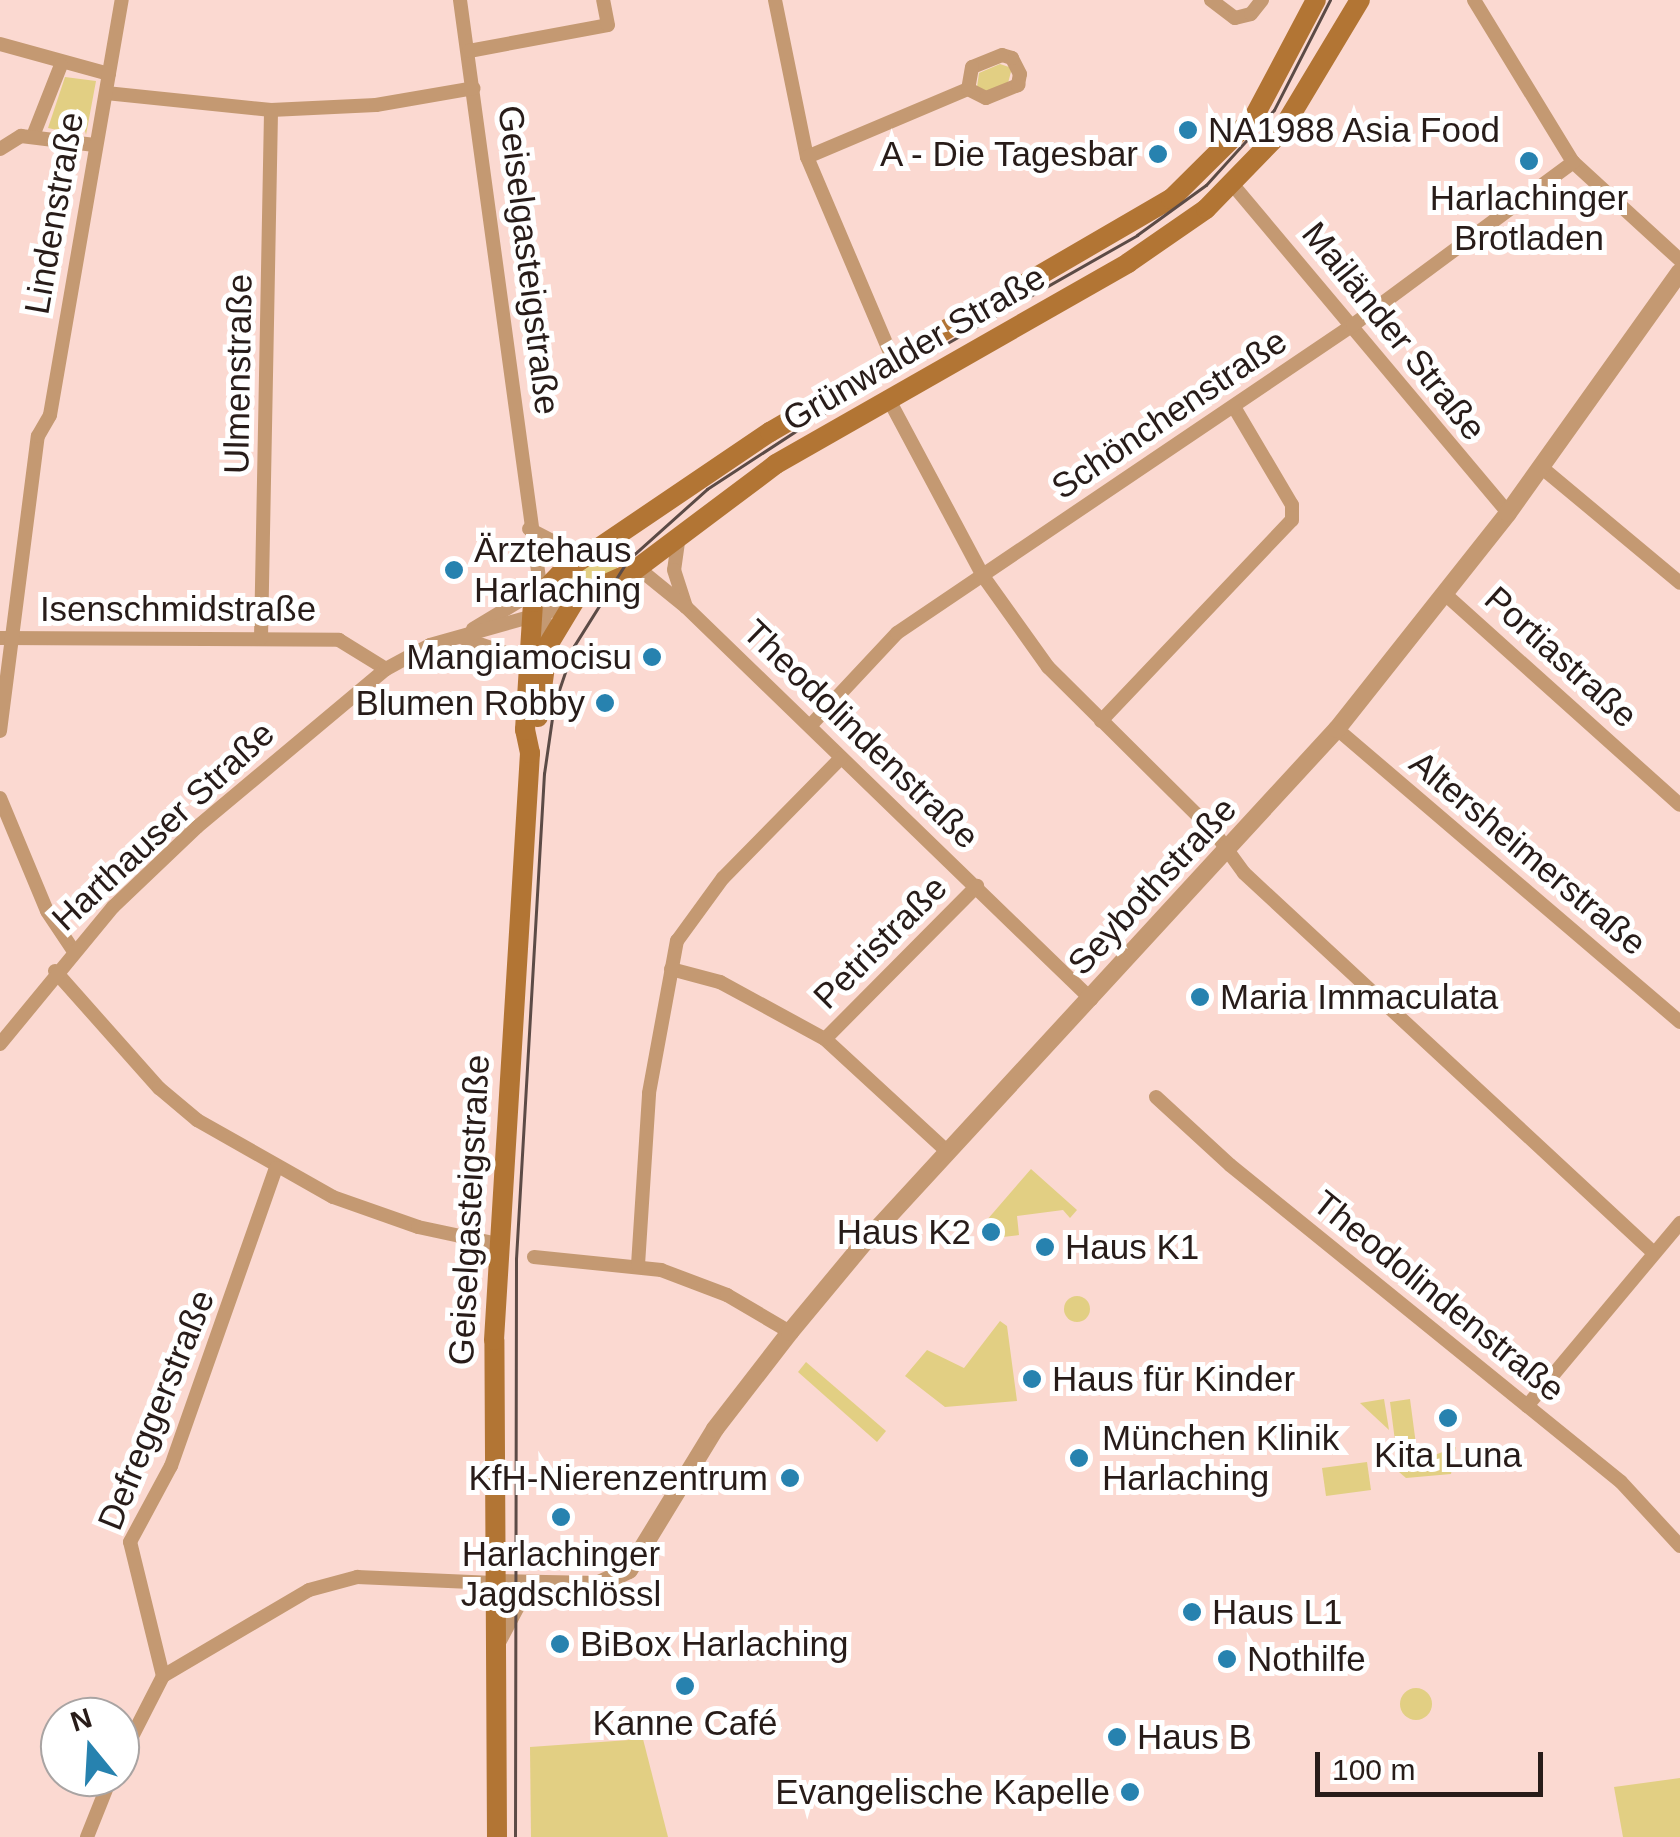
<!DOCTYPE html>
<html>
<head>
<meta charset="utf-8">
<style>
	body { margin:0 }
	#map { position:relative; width:1680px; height:1837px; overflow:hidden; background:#fbd9d1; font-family:Arial,sans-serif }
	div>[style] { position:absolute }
	.green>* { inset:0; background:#e2cf83 }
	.round { border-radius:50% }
	.minor>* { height:14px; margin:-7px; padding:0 7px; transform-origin:7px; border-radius:7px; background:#c49972 }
	.tertiary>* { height:18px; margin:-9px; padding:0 9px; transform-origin:9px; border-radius:9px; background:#c49972 }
	.secondary>* { height:20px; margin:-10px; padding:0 10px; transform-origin:10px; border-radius:10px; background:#b27534 }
	.tram>* { height:2.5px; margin:-1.25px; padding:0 1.25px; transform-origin:1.25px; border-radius:1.25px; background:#5c4b46 }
	.dots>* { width:28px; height:28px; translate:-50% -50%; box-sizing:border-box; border:5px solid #fff; border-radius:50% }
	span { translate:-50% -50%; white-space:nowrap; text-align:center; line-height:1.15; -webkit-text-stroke:10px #fff; paint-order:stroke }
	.poi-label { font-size:35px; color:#281c19 }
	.left { translate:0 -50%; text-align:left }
	.right { translate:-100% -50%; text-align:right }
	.street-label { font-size:35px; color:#281c19 }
	.north { position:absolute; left:40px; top:1697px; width:100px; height:100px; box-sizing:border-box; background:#fff; border:2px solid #a9a4a3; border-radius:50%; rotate:342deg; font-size:28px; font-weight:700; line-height:40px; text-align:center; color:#281c19 }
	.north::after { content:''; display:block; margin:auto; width:35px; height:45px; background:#2782af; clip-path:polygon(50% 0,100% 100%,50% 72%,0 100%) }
	.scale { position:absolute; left:1315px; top:1752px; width:228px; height:45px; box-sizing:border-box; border:5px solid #281c19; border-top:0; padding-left:12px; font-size:30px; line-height:35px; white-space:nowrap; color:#281c19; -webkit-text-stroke:8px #fff; paint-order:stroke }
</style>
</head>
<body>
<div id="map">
	<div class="green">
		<i style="clip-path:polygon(1000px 64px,1012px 68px,1008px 83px,987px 91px,977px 87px,979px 73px)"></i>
		<i style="clip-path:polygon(65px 77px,96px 81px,86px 135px,83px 123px,75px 134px,48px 128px)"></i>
		<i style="clip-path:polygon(617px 548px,617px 569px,577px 586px,570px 577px)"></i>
		<i style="clip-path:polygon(1031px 1169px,1077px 1210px,1070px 1218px,1063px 1210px,1017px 1216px,1019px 1235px,1003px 1237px,1001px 1225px,980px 1228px)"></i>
		<i class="round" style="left:1064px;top:1296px;width:26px;height:26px"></i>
		<i style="clip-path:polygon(1000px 1321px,1007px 1326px,1017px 1401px,945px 1407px,905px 1376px,927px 1350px,964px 1368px)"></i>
		<i style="clip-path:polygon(806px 1362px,886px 1431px,877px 1442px,798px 1372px)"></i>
		<i style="clip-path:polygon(1384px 1399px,1389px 1430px,1360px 1403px)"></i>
		<i style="clip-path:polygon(1410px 1399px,1417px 1452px,1429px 1457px,1456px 1447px,1451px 1474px,1406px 1478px,1399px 1472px,1390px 1402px)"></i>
		<i style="clip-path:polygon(1367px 1462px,1371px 1490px,1326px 1496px,1322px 1468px)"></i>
		<i class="round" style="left:1400px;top:1688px;width:32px;height:32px"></i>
		<i style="clip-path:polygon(643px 1739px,668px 1837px,531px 1837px,530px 1747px)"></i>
		<i style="clip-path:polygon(1680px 1778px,1680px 1837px,1623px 1837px,1614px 1787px)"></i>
	</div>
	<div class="minor">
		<i style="left:460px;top:0;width:650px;rotate:82.22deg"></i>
		<i style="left:775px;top:0;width:160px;rotate:78.5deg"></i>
		<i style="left:807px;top:157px;width:220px;rotate:67deg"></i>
		<i style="left:1211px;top:0;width:30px;rotate:37deg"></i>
		<i style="left:1235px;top:18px;width:16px;rotate:-14deg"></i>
		<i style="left:1251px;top:14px;width:18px;rotate:-52deg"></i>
		<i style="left:1474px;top:0;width:190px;rotate:58.6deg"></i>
		<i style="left:1573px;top:162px;width:145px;rotate:42.5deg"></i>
		<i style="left:0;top:44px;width:113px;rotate:15.4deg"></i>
		<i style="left:469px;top:51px;width:141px;rotate:-10.6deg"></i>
		<i style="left:608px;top:25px;width:25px;rotate:-101deg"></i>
		<i style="left:106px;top:93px;width:166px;rotate:5.9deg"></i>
		<i style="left:271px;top:110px;width:105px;rotate:-2.7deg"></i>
		<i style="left:376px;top:105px;width:99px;rotate:-9.8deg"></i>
		<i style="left:33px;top:136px;width:76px;rotate:-68.5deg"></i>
		<i style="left:0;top:149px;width:25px;rotate:-32deg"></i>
		<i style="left:21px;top:136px;width:74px;rotate:7deg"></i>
		<i style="left:807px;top:157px;width:175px;rotate:-22.9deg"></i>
		<i style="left:968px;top:89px;width:20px;rotate:27deg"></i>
		<i style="left:986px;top:98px;width:35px;rotate:-22deg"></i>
		<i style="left:1018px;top:85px;width:11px;rotate:-80deg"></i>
		<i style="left:1020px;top:74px;width:18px;rotate:-117deg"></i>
		<i style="left:1012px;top:58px;width:10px;rotate:-163deg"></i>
		<i style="left:1002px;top:55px;width:32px;rotate:158deg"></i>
		<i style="left:972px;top:67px;width:22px;rotate:100deg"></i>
		<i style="left:1233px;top:185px;width:428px;rotate:50deg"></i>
		<i style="left:888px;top:398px;width:202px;rotate:61.9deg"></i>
		<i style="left:983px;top:576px;width:112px;rotate:54.5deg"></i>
		<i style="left:1048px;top:667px;width:235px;rotate:44.8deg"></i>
		<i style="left:1215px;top:833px;width:49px;rotate:54.1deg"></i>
		<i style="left:1244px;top:873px;width:559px;rotate:42.83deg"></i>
		<i style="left:1541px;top:467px;width:181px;rotate:39.8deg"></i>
		<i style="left:529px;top:529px;width:63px;rotate:27.4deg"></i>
		<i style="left:679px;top:535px;width:35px;rotate:98deg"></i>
		<i style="left:674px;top:570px;width:39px;rotate:72deg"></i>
		<i style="left:686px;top:607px;width:564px;rotate:44.07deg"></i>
		<i style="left:638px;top:568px;width:62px;rotate:39.1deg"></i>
		<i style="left:1446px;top:595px;width:314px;rotate:41.9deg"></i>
		<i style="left:473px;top:629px;width:77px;rotate:-31.2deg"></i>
		<i style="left:0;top:638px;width:339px;rotate:0.3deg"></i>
		<i style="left:339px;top:640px;width:55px;rotate:31.7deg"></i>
		<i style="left:261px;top:638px;width:528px;rotate:-88.91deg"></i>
		<i style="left:465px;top:639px;width:68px;rotate:19deg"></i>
		<i style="left:1101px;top:721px;width:277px;rotate:-46.5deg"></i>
		<i style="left:1292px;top:520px;width:15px;rotate:-90deg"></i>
		<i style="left:1292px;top:505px;width:114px;rotate:-120.6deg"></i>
		<i style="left:810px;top:726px;width:127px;rotate:-46.9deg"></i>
		<i style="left:897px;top:633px;width:550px;rotate:-34.04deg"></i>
		<i style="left:1353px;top:325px;width:274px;rotate:-36.5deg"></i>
		<i style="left:1337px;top:729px;width:451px;rotate:40.5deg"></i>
		<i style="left:0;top:731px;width:297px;rotate:-82.7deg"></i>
		<i style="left:38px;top:436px;width:24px;rotate:-60deg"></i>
		<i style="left:50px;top:415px;width:421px;rotate:-80.2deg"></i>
		<i style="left:0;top:798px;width:122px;rotate:67.4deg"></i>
		<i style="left:47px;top:911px;width:47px;rotate:56.3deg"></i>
		<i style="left:671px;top:969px;width:51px;rotate:14.9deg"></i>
		<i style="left:720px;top:982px;width:119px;rotate:28.5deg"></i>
		<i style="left:825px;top:1039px;width:167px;rotate:42.6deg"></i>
		<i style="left:55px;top:971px;width:157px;rotate:48.4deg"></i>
		<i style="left:159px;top:1088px;width:50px;rotate:40.1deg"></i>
		<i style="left:197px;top:1120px;width:156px;rotate:29.5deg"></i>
		<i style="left:333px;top:1197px;width:90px;rotate:19.4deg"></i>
		<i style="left:418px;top:1227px;width:82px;rotate:12deg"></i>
		<i style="left:825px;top:1039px;width:216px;rotate:-45.2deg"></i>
		<i style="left:0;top:1044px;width:178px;rotate:-50.5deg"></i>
		<i style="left:113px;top:907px;width:116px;rotate:-43.6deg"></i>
		<i style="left:197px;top:827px;width:246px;rotate:-39.9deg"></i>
		<i style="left:386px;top:669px;width:50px;rotate:-28.6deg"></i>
		<i style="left:430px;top:645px;width:144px;rotate:-15.7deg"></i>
		<i style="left:1156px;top:1097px;width:100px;rotate:42.6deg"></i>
		<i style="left:1230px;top:1165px;width:503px;rotate:39.03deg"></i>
		<i style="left:1621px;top:1482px;width:87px;rotate:47.3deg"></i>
		<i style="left:534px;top:1257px;width:128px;rotate:5.8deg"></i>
		<i style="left:661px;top:1270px;width:71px;rotate:20.7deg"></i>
		<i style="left:727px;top:1295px;width:73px;rotate:30.4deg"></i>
		<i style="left:638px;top:1265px;width:172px;rotate:-86.3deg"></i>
		<i style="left:649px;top:1093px;width:155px;rotate:-79.6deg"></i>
		<i style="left:677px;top:941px;width:78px;rotate:-53.9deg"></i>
		<i style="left:723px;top:878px;width:168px;rotate:-45.5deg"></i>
		<i style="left:1527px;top:1406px;width:239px;rotate:-50.1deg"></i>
		<i style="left:163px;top:1676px;width:138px;rotate:-103.8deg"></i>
		<i style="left:130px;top:1542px;width:86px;rotate:-61.7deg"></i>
		<i style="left:171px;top:1466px;width:316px;rotate:-70.6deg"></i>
		<i style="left:120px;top:1760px;width:94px;rotate:-62.9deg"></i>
		<i style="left:163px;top:1676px;width:169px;rotate:-30.5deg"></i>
		<i style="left:309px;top:1590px;width:50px;rotate:-15.2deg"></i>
		<i style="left:357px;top:1577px;width:137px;rotate:2.5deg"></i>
		<i style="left:87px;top:1837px;width:65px;rotate:-68.2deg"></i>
	</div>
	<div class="tertiary">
		<i style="left:494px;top:1583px;width:103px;rotate:1.1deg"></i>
		<i style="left:597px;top:1585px;width:35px;rotate:-25deg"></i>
		<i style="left:629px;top:1570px;width:165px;rotate:-58.6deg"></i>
		<i style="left:715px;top:1429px;width:123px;rotate:-52.3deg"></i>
		<i style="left:790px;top:1332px;width:116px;rotate:-50.3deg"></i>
		<i style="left:864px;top:1243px;width:699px;rotate:-47.38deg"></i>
		<i style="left:1337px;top:729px;width:275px;rotate:-51.6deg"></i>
		<i style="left:1508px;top:513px;width:296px;rotate:-54.5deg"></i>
		<i style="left:497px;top:1642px;width:43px;rotate:-62.2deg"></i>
		<i style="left:517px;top:1604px;width:36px;rotate:-27deg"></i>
	</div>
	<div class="secondary">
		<i style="left:538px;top:717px;width:73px;rotate:-82.1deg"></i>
		<i style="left:548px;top:645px;width:56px;rotate:-58.9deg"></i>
		<i style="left:577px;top:597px;width:59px;rotate:-24deg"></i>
		<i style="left:631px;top:573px;width:181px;rotate:-36.9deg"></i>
		<i style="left:776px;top:464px;width:405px;rotate:-29.7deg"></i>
		<i style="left:1128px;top:263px;width:95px;rotate:-34.7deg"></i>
		<i style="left:1206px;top:209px;width:106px;rotate:-45.8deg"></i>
		<i style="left:1280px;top:133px;width:155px;rotate:-59deg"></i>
		<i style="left:497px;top:1837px;width:497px;rotate:-90.3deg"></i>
		<i style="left:494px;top:1340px;width:588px;rotate:-86.49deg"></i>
		<i style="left:530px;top:753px;width:24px;rotate:-102deg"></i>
		<i style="left:525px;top:730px;width:128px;rotate:-86.4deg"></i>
		<i style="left:533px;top:602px;width:39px;rotate:-46deg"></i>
		<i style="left:560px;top:574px;width:254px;rotate:-34.1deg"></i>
		<i style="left:770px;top:432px;width:464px;rotate:-30.2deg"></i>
		<i style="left:1171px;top:199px;width:117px;rotate:-44.7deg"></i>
		<i style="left:1254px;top:117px;width:132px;rotate:-62.1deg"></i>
	</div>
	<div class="tram">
		<i style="left:515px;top:1837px;width:578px;rotate:-89.9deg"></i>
		<i style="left:516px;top:1259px;width:486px;rotate:-86.7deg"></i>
		<i style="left:544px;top:774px;width:70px;rotate:-81.8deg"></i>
		<i style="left:554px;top:705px;width:62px;rotate:-71.3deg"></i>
		<i style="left:574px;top:646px;width:102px;rotate:-57.9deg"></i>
		<i style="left:628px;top:560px;width:106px;rotate:-41.9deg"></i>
		<i style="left:707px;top:489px;width:134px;rotate:-33.1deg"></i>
		<i style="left:819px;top:416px;width:366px;rotate:-29.6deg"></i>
		<i style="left:1137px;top:235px;width:85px;rotate:-35.9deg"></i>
		<i style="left:1206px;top:185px;width:101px;rotate:-47.8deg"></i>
		<i style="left:1274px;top:110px;width:123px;rotate:-63deg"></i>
	</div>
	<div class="dots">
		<i style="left:1188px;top:130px;background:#2782af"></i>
		<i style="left:1158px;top:154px;background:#2782af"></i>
		<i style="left:1529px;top:161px;background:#2782af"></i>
		<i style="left:454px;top:570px;background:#2782af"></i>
		<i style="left:652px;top:657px;background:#2782af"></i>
		<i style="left:605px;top:703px;background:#2782af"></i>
		<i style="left:1200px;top:997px;background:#2782af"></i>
		<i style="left:991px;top:1232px;background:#2782af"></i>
		<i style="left:1045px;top:1247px;background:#2782af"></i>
		<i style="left:1032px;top:1379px;background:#2782af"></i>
		<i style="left:1448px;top:1418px;background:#2782af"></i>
		<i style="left:1079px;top:1458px;background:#2782af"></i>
		<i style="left:790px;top:1478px;background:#2782af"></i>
		<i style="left:561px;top:1517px;background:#2782af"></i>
		<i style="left:1192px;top:1612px;background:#2782af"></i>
		<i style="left:560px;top:1644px;background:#2782af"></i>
		<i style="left:1227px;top:1659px;background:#2782af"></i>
		<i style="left:685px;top:1686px;background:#2782af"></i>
		<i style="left:1117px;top:1737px;background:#2782af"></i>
		<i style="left:1130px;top:1792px;background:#2782af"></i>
	</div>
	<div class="poi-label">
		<span class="left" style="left:1208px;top:130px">NA1988 Asia Food</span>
		<span class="right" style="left:1138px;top:154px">A - Die Tagesbar</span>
		<span style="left:1529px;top:218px">Harlachinger<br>Brotladen</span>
		<span class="left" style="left:474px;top:570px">Ärztehaus<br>Harlaching</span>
		<span class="right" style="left:632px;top:657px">Mangiamocisu</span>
		<span class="right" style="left:585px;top:703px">Blumen Robby</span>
		<span class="left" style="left:1220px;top:997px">Maria Immaculata</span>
		<span class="right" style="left:971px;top:1232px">Haus K2</span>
		<span class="left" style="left:1065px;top:1247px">Haus K1</span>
		<span class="left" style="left:1052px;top:1379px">Haus für Kinder</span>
		<span class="left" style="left:1102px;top:1458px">München Klinik<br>Harlaching</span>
		<span style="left:1448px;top:1455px">Kita Luna</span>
		<span class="right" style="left:768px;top:1478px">KfH-Nierenzentrum</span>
		<span style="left:561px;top:1574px">Harlachinger<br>Jagdschlössl</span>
		<span class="left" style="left:1212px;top:1612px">Haus L1</span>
		<span class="left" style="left:580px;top:1644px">BiBox Harlaching</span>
		<span class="left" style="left:1247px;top:1659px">Nothilfe</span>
		<span style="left:685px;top:1723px">Kanne Café</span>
		<span class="left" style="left:1137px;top:1737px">Haus B</span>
		<span class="right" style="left:1110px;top:1792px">Evangelische Kapelle</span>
	</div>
	<div class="street-label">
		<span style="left:54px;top:213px;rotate:-80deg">Lindenstraße</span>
		<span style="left:529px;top:260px;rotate:83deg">Geiselgasteigstraße</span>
		<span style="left:1394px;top:331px;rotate:51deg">Mailänder Straße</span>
		<span style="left:914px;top:348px;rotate:-30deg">Grünwalder Straße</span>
		<span style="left:238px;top:374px;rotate:-89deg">Ulmenstraße</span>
		<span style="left:1169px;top:414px;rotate:-34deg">Schönchenstraße</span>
		<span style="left:178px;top:609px">Isenschmidstraße</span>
		<span style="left:1561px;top:657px;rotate:42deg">Portiastraße</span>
		<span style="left:861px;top:734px;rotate:44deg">Theodolindenstraße</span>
		<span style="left:163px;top:826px;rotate:-43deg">Harthauser Straße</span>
		<span style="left:1528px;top:853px;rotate:40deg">Altersheimerstraße</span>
		<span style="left:1152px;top:886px;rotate:-47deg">Seybothstraße</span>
		<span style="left:880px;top:942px;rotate:-45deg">Petristraße</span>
		<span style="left:469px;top:1210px;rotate:-87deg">Geiselgasteigstraße</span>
		<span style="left:1439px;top:1296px;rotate:39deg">Theodolindenstraße</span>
		<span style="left:156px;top:1410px;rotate:-68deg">Defreggerstraße</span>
	</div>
	<div class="north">N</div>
	<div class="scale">100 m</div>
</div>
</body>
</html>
